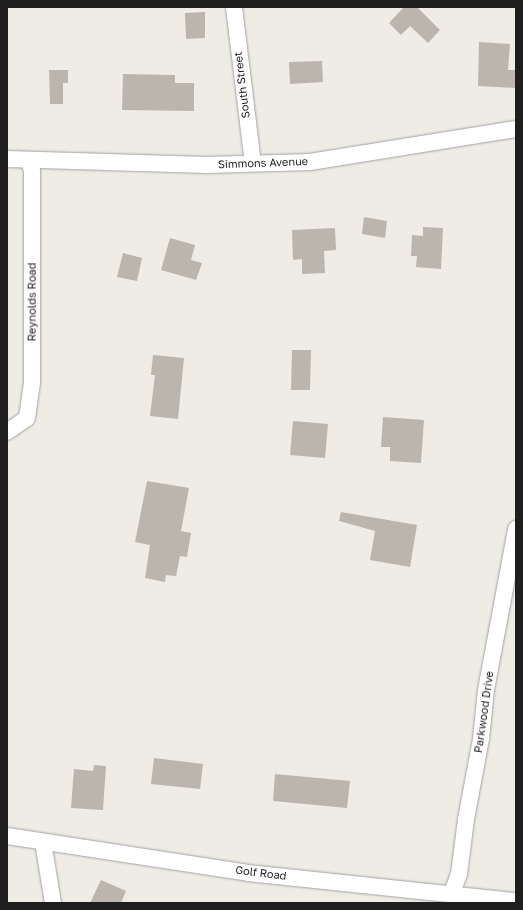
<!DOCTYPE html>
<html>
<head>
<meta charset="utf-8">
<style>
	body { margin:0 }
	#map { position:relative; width:523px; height:910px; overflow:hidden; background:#eeece5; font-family:"Golos Text",sans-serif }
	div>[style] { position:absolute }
	.building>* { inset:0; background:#bbb5ae }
	.roads { filter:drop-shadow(0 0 1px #a2a2a2) drop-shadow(0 0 1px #a2a2a2) }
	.minor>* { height:16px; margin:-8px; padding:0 8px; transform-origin:8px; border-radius:8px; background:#fff }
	span { translate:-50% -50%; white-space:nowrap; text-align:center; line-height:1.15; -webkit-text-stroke:3px #fff; paint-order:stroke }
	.street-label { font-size:11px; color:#1e1e1e }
	.frame { position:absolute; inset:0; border:8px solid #1e1e1e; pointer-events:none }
</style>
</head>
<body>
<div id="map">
	<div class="building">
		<i style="clip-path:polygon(404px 7px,417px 7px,440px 30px,428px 43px,410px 26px,401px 35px,389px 23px)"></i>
		<i style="clip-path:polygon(205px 12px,205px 38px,186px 39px,185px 13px)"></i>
		<i style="clip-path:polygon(479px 42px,510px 44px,508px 70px,516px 70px,516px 88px,478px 86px)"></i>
		<i style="clip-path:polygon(322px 61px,323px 82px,290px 84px,289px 62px)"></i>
		<i style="clip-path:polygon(49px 70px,68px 70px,68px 83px,63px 83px,63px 104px,50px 104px)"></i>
		<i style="clip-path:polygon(123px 74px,175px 75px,175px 83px,194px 83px,194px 111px,122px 110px)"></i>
		<i style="clip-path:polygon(364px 217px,387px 221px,385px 238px,362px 234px)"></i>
		<i style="clip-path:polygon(423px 227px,443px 228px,441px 269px,416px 267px,417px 256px,411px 256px,412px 235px,423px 236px)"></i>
		<i style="clip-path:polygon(335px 228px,336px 250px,324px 251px,325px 273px,302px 274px,302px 259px,293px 260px,292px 230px)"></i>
		<i style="clip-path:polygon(170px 238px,195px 245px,191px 260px,202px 263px,196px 280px,161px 270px)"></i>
		<i style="clip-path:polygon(123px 253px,142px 258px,137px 281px,117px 277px)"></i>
		<i style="clip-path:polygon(292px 350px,311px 350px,310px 390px,291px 390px)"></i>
		<i style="clip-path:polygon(153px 355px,184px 358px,178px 419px,150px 416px,155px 375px,151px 375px)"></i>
		<i style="clip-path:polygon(383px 417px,424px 420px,421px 463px,390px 461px,390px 447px,381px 447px)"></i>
		<i style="clip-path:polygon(293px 421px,328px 424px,325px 458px,290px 455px)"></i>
		<i style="clip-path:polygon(147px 481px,189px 488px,181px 531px,191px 533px,187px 557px,180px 556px,176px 576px,166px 575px,165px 582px,145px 578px,150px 545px,135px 542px)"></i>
		<i style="clip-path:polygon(341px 512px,417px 525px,410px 567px,370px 560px,375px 531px,339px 521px)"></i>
		<i style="clip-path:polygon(154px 758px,203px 764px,200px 789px,151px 784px)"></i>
		<i style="clip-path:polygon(94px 765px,106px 766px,103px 810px,71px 808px,74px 769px,93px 771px)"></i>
		<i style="clip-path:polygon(275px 774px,350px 781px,347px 808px,273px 801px)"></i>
		<i style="clip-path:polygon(101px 880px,126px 891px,121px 903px,90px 903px)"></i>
	</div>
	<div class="roads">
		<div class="minor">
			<i style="left:234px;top:7px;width:157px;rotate:83.1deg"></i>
			<i style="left:7px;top:159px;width:200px;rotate:1.7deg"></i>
			<i style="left:207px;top:165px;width:103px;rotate:-1.7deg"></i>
			<i style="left:310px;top:162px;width:209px;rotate:-9.1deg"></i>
			<i style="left:7px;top:432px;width:24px;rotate:-35deg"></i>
			<i style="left:27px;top:418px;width:35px;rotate:-82deg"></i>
			<i style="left:32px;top:383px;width:212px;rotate:-90deg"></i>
			<i style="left:32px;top:171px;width:10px;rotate:-107deg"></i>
			<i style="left:7px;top:836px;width:244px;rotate:8.7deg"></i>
			<i style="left:248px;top:873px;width:269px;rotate:6deg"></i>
			<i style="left:43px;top:842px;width:62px;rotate:80.7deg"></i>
			<i style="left:452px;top:893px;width:20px;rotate:-70deg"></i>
			<i style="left:459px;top:874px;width:55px;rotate:-82.7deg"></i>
			<i style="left:466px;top:819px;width:81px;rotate:-79.4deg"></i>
			<i style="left:481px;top:739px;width:49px;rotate:-84.2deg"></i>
			<i style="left:486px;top:690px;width:164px;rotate:-79.4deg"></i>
		</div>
	</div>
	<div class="street-label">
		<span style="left:242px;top:85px;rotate:-97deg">South Street</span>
		<span style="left:263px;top:163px;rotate:-2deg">Simmons Avenue</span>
		<span style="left:32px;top:302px;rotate:-90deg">Reynolds Road</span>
		<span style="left:484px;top:712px;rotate:-82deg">Parkwood Drive</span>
		<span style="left:261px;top:873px;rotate:7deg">Golf Road</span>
	</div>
	<div class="frame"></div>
</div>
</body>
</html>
